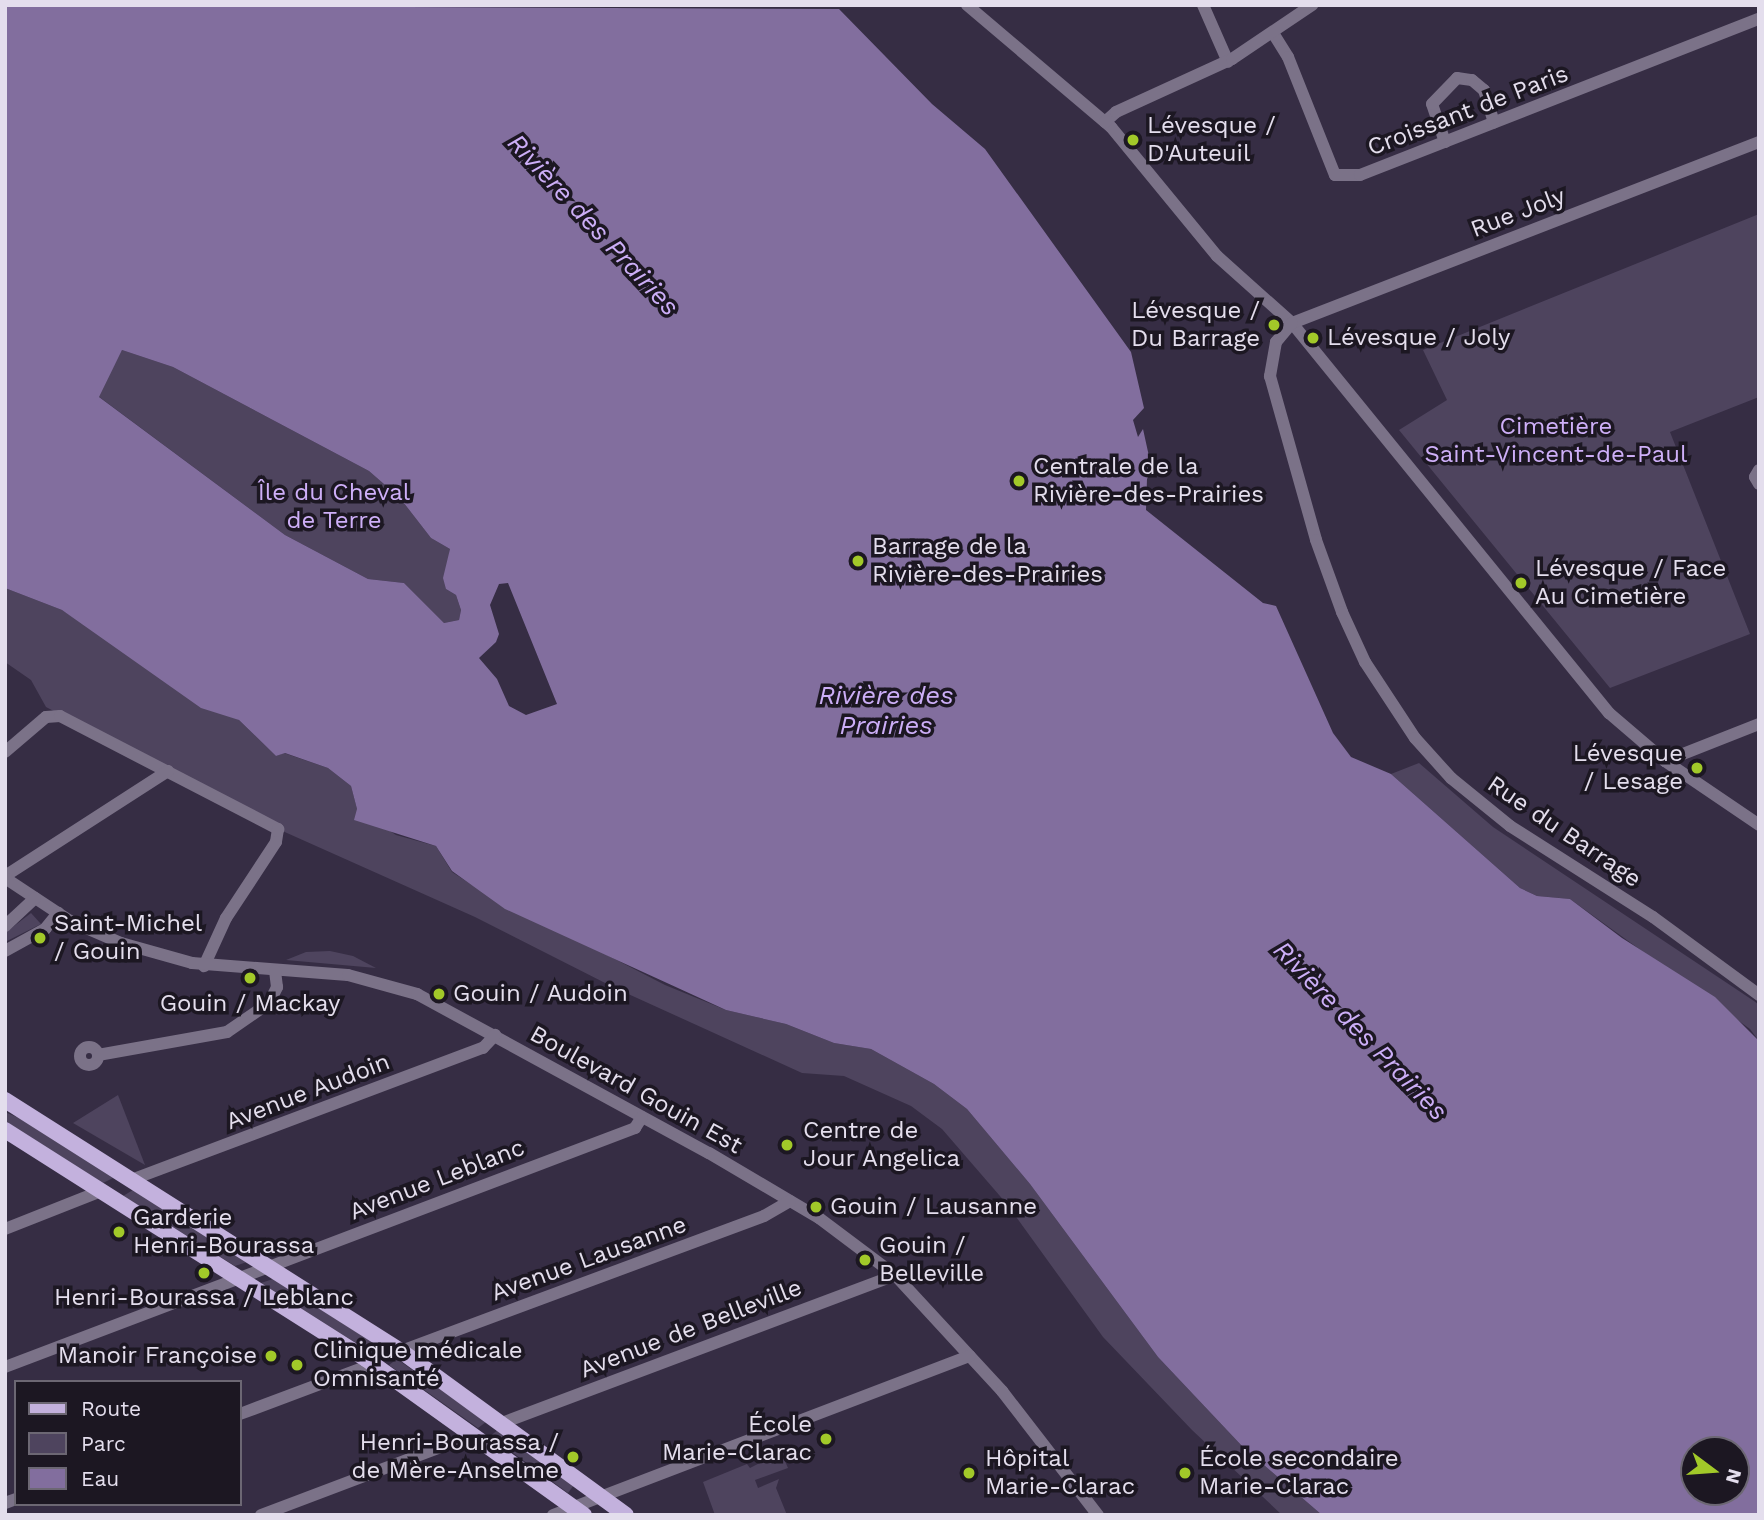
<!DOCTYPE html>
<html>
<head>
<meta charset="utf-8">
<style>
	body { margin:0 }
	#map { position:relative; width:1764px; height:1520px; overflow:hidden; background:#362d44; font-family:"Work Sans",sans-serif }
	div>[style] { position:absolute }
	.green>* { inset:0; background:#4e445e }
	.water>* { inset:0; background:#826e9e }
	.minor>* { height:12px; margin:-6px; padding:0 6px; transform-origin:6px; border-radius:6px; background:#7b7288 }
	.minor>.ring { margin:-6px; padding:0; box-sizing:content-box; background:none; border:12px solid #7b7288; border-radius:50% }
	.major>* { height:16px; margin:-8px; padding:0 8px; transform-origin:8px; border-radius:8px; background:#c3b1dd }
	.dots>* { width:19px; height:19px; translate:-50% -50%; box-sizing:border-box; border:4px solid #1c1722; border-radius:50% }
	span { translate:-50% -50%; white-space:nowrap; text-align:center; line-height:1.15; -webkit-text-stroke:7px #1c1722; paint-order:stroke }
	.street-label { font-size:24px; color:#e4deed }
	.poi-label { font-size:24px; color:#e4deed }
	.left { translate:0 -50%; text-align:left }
	.right { translate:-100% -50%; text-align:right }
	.park-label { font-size:24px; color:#ceaff8 }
	.water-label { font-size:26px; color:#ccaef7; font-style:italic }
	.frame { position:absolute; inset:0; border:7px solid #e4deed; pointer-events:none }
	.legend { position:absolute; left:14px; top:1380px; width:228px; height:126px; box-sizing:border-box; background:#1c1722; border:2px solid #6c6773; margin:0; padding:9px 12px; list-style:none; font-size:21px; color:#e4deed }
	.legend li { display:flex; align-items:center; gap:14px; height:35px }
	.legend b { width:35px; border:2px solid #6c6773 }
	.north { position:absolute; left:1680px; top:1436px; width:70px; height:70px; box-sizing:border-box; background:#1c1722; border:2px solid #6c6773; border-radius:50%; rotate:106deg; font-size:19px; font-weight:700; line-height:28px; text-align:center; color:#e4deed }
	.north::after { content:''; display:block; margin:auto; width:24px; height:32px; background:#a2c929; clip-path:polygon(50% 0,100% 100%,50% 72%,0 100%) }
</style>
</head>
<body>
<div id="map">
	<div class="green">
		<i style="clip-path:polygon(1759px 214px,1759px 397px,1670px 432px,1750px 634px,1610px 688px,1399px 430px,1447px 400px,1423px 350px)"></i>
		<i style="clip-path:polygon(122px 350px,173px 367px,369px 471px,400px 498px,431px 538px,450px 549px,446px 589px,456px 595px,461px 610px,459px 620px,444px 623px,404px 583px,368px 579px,285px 535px,98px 396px)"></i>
		<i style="clip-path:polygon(5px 588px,62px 610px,239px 720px,276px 756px,284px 753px,328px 768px,351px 786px,357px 809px,396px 835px,436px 846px,452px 872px,472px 885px,665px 985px,726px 1010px,786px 1024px,834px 1043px,871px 1049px,934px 1084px,967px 1109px,1030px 1184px,1158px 1357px,1242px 1446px,1322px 1515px,1282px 1515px,1192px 1430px,1103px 1337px,1006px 1203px,942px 1129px,911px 1106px,844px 1076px,802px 1073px,615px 988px,475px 917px,278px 829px,46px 707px,31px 680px,5px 662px)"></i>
		<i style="clip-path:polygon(1419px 763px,1493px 827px,1754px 1001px,1759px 1005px,1759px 1041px,1750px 1029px,1570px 899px,1537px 896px,1520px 888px,1391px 774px)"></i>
		<i style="clip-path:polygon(31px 913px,41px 924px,5px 942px,5px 933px)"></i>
		<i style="clip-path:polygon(330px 951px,353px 956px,376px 968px,286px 960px,306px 952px)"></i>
		<i style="clip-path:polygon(118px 1095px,145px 1165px,73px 1123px)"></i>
		<i style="clip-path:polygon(5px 1112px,19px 1118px,113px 1178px,103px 1183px,5px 1121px)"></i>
		<i style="clip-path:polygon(133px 1190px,247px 1262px,235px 1266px,123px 1196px)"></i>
		<i style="clip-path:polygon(273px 1279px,386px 1351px,378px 1357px,261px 1283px)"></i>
		<i style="clip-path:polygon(397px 1359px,486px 1422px,478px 1428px,389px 1365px)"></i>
		<i style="clip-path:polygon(498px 1430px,574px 1485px,568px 1493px,490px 1436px)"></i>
		<i style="clip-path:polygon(781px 1452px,788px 1468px,755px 1480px,758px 1488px,779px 1479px,776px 1488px,787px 1515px,715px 1515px,703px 1482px,747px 1464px,750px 1468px)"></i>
	</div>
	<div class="water">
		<i style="clip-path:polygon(evenodd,5px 5px,839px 9px,932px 104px,985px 149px,1131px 352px,1144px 408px,1133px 420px,1138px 437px,1143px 429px,1152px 470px,1147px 479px,1146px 510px,1263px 603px,1276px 606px,1333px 733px,1351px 757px,1391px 774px,1520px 888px,1537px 896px,1570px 899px,1622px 938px,1715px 997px,1759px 1041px,1759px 1515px,1322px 1515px,1242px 1446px,1158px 1357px,1030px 1184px,967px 1109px,934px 1084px,871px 1049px,834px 1043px,786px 1024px,726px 1010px,505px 909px,452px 871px,436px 846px,354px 820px,357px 809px,351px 786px,328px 768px,285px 753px,276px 756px,239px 720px,201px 708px,62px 610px,5px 588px,5px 5px,122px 350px,173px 367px,369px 471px,400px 498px,431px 538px,450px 549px,443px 578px,446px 589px,456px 595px,461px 610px,459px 620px,444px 623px,404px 583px,368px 579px,285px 535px,99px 397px,122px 350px,5px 5px,508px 583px,557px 704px,526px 715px,509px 706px,497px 679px,479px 658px,496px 642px,499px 634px,490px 605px,499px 584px,508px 583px,5px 5px,1694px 1450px,1736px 1450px,1736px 1492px,1694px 1492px,1694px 1450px)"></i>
	</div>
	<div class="minor">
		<i style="left:967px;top:5px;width:189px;rotate:40.3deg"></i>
		<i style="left:1111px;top:127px;width:167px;rotate:50.6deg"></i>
		<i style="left:1217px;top:256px;width:101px;rotate:41.8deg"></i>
		<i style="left:1292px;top:323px;width:503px;rotate:50.9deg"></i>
		<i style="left:1609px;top:713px;width:74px;rotate:40.6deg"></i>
		<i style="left:1665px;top:761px;width:114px;rotate:34.2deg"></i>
		<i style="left:1203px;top:5px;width:62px;rotate:66.3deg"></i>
		<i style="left:1273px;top:33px;width:28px;rotate:58deg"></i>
		<i style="left:1288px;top:57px;width:127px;rotate:68.3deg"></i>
		<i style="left:1335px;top:175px;width:25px"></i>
		<i style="left:1360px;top:175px;width:428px;rotate:-21.4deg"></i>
		<i style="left:1105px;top:122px;width:15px;rotate:-42deg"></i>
		<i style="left:1116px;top:112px;width:128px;rotate:-24.6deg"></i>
		<i style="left:1232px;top:59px;width:97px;rotate:-34deg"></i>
		<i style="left:1445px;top:142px;width:40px;rotate:-108.9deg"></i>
		<i style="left:1432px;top:104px;width:36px;rotate:-46deg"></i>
		<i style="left:1457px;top:78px;width:15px;rotate:8deg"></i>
		<i style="left:1472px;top:80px;width:16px;rotate:40deg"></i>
		<i style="left:1484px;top:90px;width:34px;rotate:73deg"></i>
		<i style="left:1759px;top:142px;width:501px;rotate:158.81deg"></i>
		<i style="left:1292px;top:323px;width:25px;rotate:130deg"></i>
		<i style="left:1276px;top:342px;width:35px;rotate:100deg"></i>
		<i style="left:1270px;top:376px;width:170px;rotate:74.3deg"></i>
		<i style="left:1316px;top:540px;width:77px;rotate:70.1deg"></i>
		<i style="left:1342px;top:612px;width:55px;rotate:65.3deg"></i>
		<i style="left:1365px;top:662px;width:91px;rotate:56.7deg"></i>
		<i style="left:1415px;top:738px;width:54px;rotate:48deg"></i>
		<i style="left:1451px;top:778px;width:76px;rotate:39.1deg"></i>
		<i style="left:1510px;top:826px;width:169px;rotate:32.5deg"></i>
		<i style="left:1653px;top:917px;width:132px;rotate:36.3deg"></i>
		<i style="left:1759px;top:470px;width:8px;rotate:120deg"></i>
		<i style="left:1755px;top:477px;width:8px;rotate:60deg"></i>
		<i style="left:5px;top:752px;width:54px;rotate:-40.5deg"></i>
		<i style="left:46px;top:717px;width:14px;rotate:-4deg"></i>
		<i style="left:60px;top:716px;width:246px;rotate:27.4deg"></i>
		<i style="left:278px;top:829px;width:13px;rotate:99deg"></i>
		<i style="left:276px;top:842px;width:91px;rotate:123.3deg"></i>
		<i style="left:226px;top:918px;width:53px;rotate:114.6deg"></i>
		<i style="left:1665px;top:761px;width:101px;rotate:-21.5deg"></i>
		<i style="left:5px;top:876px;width:194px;rotate:-32.8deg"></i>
		<i style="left:5px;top:878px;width:78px;rotate:33.5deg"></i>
		<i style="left:70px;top:921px;width:56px;rotate:23.3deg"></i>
		<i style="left:121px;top:943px;width:74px;rotate:15.7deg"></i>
		<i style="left:192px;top:963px;width:156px;rotate:4.4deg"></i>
		<i style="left:348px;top:975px;width:72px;rotate:15.4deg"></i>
		<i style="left:417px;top:994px;width:332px;rotate:28.6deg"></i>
		<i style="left:709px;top:1153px;width:128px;rotate:30.6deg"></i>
		<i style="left:819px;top:1218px;width:95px;rotate:36.9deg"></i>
		<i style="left:895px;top:1275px;width:158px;rotate:47.3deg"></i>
		<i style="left:1002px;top:1391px;width:157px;rotate:52.3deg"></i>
		<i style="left:5px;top:926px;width:41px;rotate:-43deg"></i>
		<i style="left:5px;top:951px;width:46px;rotate:-28.8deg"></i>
		<i style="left:45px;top:929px;width:21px;rotate:-51deg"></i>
		<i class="ring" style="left:80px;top:1047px;width:6px;height:6px"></i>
		<i style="left:98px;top:1055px;width:131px;rotate:-10.1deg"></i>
		<i style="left:227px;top:1032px;width:51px;rotate:-34.6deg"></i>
		<i style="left:269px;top:1003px;width:18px;rotate:-63deg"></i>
		<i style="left:277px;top:987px;width:16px;rotate:-97deg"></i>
		<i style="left:131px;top:1180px;width:376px;rotate:-20.6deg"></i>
		<i style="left:483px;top:1048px;width:18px;rotate:-47deg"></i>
		<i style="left:5px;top:1229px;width:103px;rotate:-21.6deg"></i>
		<i style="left:401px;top:1351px;width:387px;rotate:-20.4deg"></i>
		<i style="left:764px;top:1216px;width:30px;rotate:-30deg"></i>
		<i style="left:5px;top:1367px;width:674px;rotate:-20.77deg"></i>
		<i style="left:635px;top:1128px;width:13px;rotate:-58deg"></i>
		<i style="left:240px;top:1414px;width:142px;rotate:-20.6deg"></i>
		<i style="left:502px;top:1423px;width:420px;rotate:-20.6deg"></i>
		<i style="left:5px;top:1503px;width:12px;rotate:-20deg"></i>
		<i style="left:261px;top:1515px;width:227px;rotate:-20.7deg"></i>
		<i style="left:553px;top:1515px;width:446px;rotate:-20.9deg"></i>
	</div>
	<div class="major">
		<i style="left:5px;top:1100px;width:469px;rotate:32.4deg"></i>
		<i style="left:401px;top:1351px;width:278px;rotate:36.1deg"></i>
		<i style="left:5px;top:1130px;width:428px;rotate:32.4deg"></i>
		<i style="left:366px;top:1359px;width:268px;rotate:35.6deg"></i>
	</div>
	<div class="dots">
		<i style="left:1133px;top:140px;background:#a2c929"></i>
		<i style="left:1274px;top:325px;background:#a2c929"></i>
		<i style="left:1313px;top:338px;background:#a2c929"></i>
		<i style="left:1019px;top:481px;background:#a2c929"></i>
		<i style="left:858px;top:561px;background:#a2c929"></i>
		<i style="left:1521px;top:583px;background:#a2c929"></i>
		<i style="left:1697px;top:768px;background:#a2c929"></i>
		<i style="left:40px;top:938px;background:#a2c929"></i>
		<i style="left:250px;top:978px;background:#a2c929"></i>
		<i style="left:439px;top:994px;background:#a2c929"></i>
		<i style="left:787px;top:1145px;background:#a2c929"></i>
		<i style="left:816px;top:1207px;background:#a2c929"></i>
		<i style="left:119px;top:1232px;background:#a2c929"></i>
		<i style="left:865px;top:1260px;background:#a2c929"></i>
		<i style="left:204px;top:1273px;background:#a2c929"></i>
		<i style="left:271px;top:1356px;background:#a2c929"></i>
		<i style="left:297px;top:1365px;background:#a2c929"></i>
		<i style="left:826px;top:1439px;background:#a2c929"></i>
		<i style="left:573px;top:1457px;background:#a2c929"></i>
		<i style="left:969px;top:1473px;background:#a2c929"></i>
		<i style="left:1185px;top:1473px;background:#a2c929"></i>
	</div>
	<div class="street-label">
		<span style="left:1468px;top:111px;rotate:-21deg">Croissant de Paris</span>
		<span style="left:1518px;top:213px;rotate:-21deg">Rue Joly</span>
		<span style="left:1564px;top:832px;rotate:34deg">Rue du Barrage</span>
		<span style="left:636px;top:1090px;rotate:29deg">Boulevard Gouin Est</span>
		<span style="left:308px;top:1092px;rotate:-21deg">Avenue Audoin</span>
		<span style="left:437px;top:1180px;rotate:-21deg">Avenue Leblanc</span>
		<span style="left:589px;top:1259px;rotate:-20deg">Avenue Lausanne</span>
		<span style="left:691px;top:1329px;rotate:-21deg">Avenue de Belleville</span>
	</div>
	<div class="poi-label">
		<span class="left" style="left:1147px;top:140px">Lévesque /<br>D'Auteuil</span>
		<span class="right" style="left:1260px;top:325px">Lévesque /<br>Du Barrage</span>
		<span class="left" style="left:1327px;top:338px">Lévesque / Joly</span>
		<span class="left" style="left:1033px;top:481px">Centrale de la<br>Rivière-des-Prairies</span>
		<span class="left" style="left:872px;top:561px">Barrage de la<br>Rivière-des-Prairies</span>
		<span class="left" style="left:1535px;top:583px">Lévesque / Face<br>Au Cimetière</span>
		<span class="right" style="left:1683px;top:768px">Lévesque<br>/ Lesage</span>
		<span class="left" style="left:54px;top:938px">Saint-Michel<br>/ Gouin</span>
		<span class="left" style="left:453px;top:994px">Gouin / Audoin</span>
		<span style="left:250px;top:1004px">Gouin / Mackay</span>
		<span class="left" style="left:803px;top:1145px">Centre de<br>Jour Angelica</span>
		<span class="left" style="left:830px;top:1207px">Gouin / Lausanne</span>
		<span class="left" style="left:133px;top:1232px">Garderie<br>Henri-Bourassa</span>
		<span class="left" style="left:879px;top:1260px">Gouin /<br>Belleville</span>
		<span style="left:204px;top:1298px">Henri-Bourassa / Leblanc</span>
		<span class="left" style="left:313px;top:1365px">Clinique médicale<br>Omnisanté</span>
		<span class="right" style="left:257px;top:1356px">Manoir Françoise</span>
		<span class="right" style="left:812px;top:1439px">École<br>Marie-Clarac</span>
		<span class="right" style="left:559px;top:1457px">Henri-Bourassa /<br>de Mère-Anselme</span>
		<span class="left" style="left:985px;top:1473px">Hôpital<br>Marie-Clarac</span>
		<span class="left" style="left:1199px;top:1473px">École secondaire<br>Marie-Clarac</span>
	</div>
	<div class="park-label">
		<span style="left:1556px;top:441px">Cimetière<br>Saint-Vincent-de-Paul</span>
		<span style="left:334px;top:507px">Île du Cheval<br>de Terre</span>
	</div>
	<div class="water-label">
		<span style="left:593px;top:225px;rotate:47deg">Rivière des Prairies</span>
		<span style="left:886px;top:711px">Rivière des<br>Prairies</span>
		<span style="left:1360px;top:1031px;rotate:46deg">Rivière des Prairies</span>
	</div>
	<div class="frame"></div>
	<ul class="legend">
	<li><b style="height:9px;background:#c3b1dd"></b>Route</li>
	<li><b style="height:19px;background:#4e445e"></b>Parc</li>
	<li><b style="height:19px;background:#826e9e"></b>Eau</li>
	</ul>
	<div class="north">N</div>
</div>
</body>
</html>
